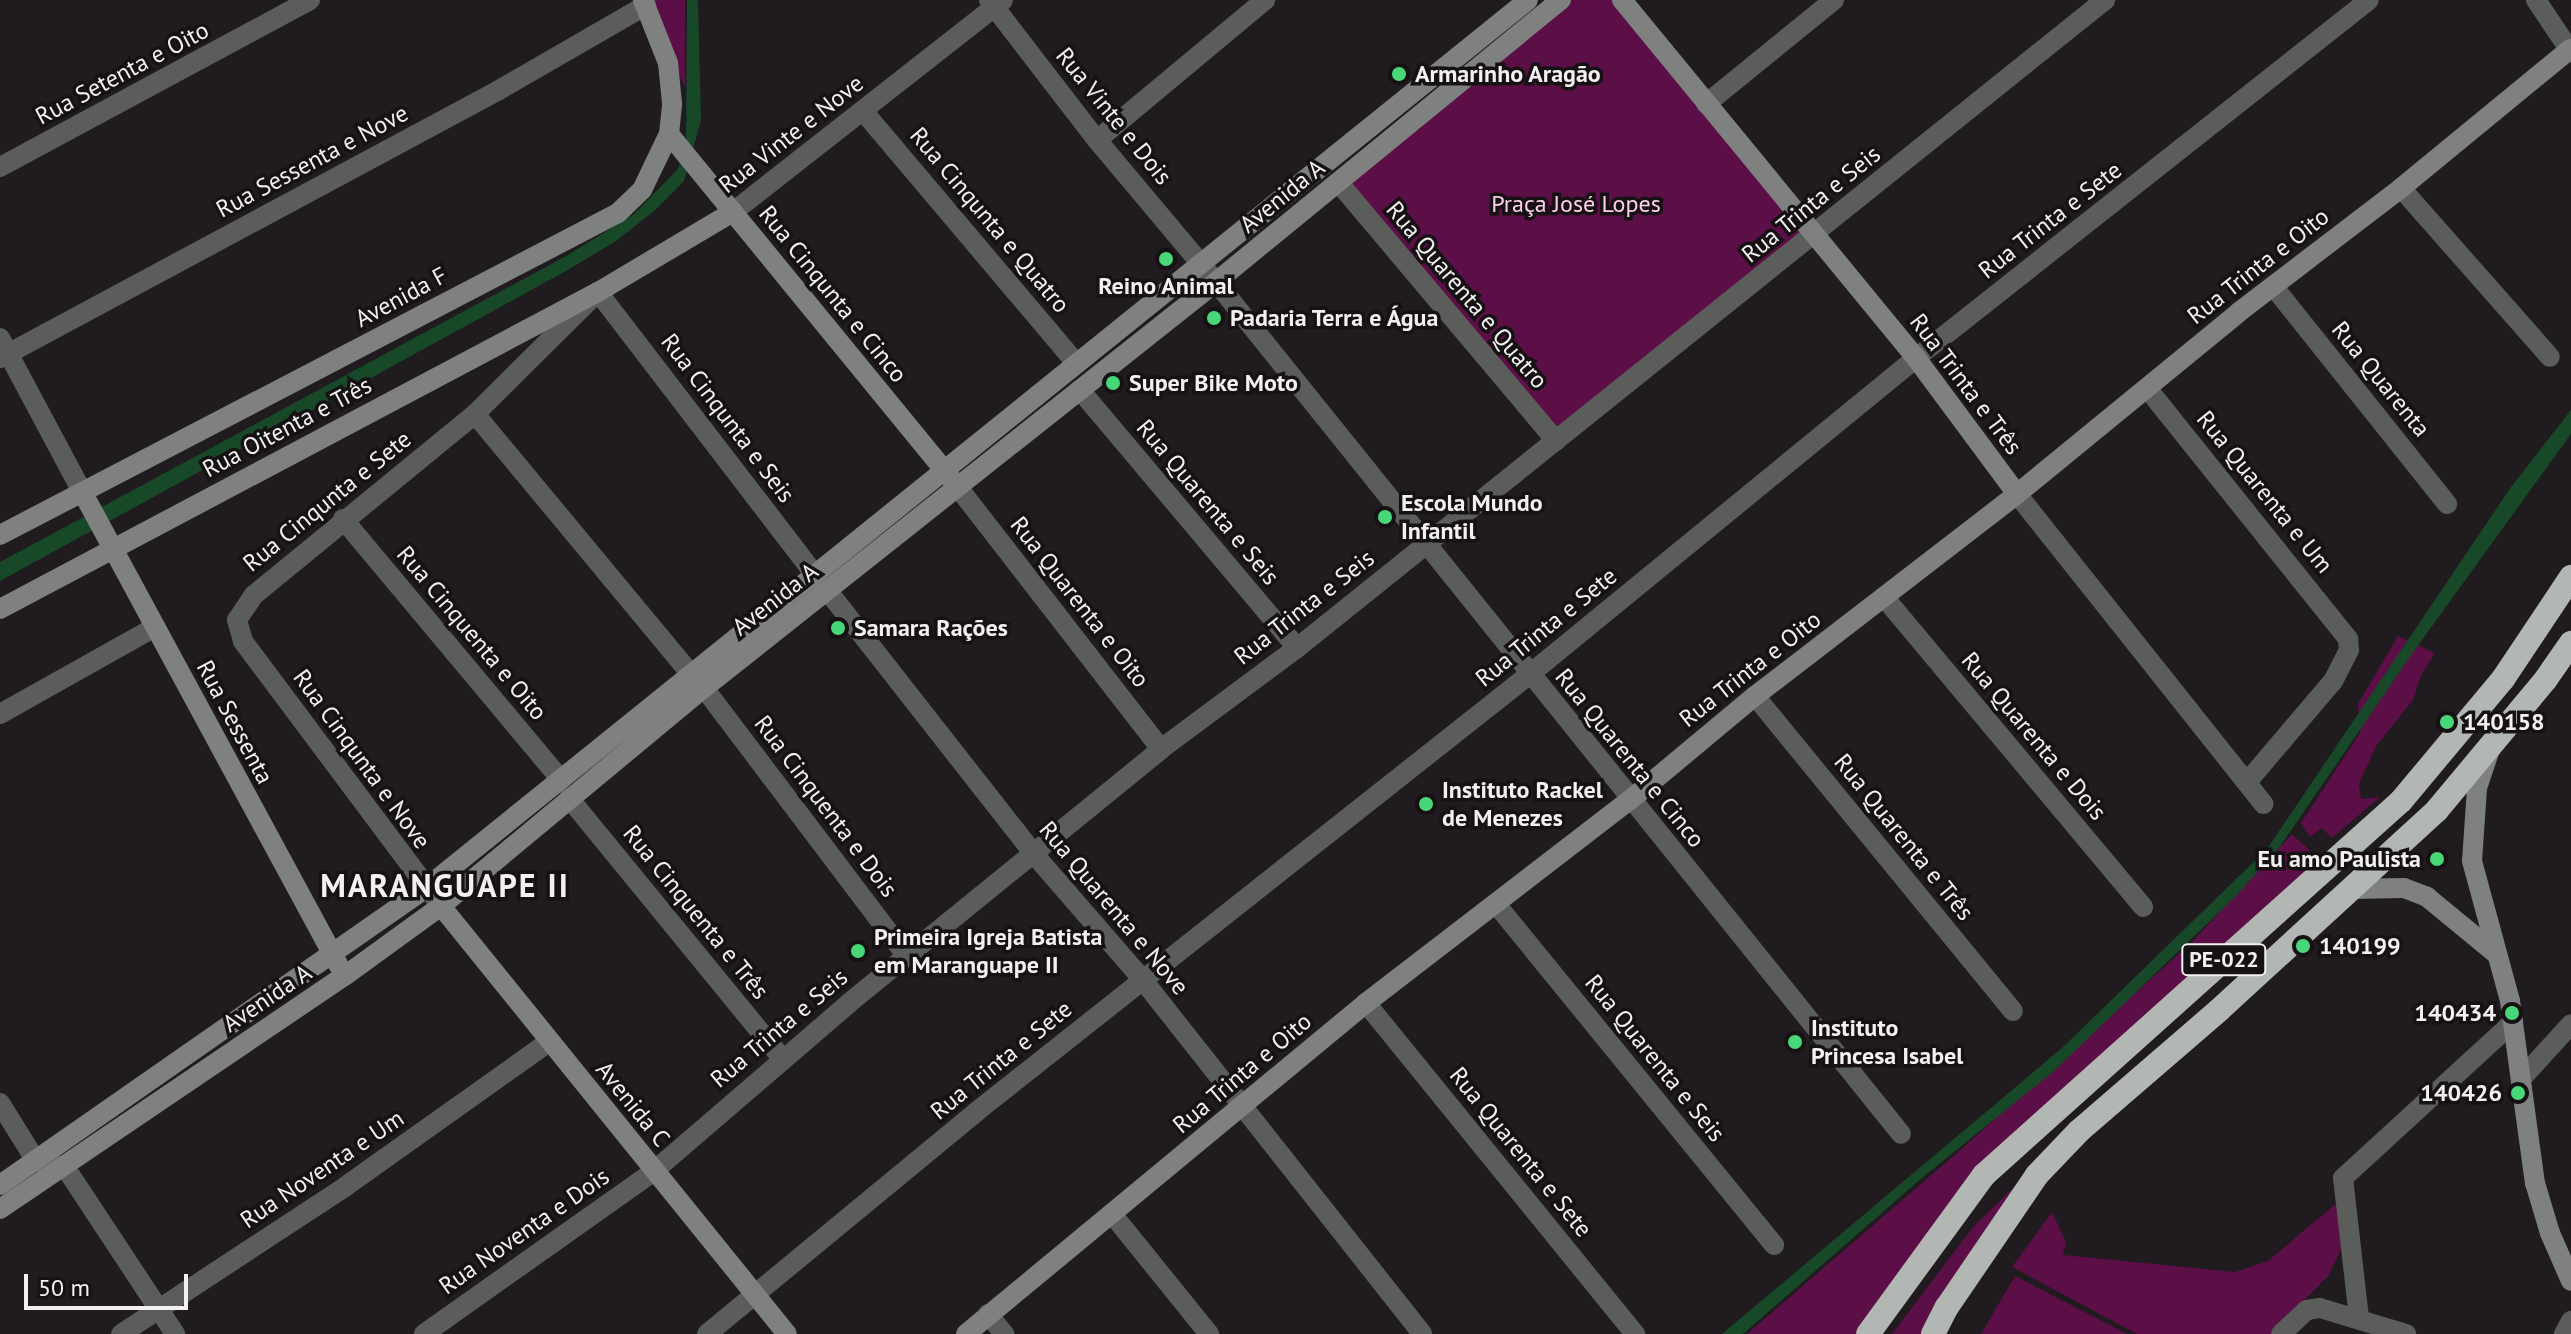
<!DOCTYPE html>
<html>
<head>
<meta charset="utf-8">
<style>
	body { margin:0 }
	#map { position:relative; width:2571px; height:1334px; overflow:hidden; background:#1f1b1e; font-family:"PT Sans",sans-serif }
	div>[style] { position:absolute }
	.green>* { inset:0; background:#5c0e46 }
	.water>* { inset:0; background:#174827 }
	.street>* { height:20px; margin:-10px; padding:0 10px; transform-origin:10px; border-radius:10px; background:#5b5d5b }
	.secondary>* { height:20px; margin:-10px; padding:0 10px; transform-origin:10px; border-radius:10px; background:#7e817f }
	.highway>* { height:24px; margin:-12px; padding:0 12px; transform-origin:12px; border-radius:12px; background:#b2b7b3 }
	.dots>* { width:22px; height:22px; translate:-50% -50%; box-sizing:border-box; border:4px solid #161214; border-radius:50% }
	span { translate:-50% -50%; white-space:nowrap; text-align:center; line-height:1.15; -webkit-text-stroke:7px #161214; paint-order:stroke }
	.shield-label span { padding:2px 6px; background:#161214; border:2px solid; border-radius:6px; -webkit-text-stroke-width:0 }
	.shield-label { font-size:22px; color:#f3f0f2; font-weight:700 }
	.street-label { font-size:24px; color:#f3f0f2 }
	.poi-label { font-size:24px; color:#f3f0f2; font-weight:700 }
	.left { translate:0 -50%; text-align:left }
	.right { translate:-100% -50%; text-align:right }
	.park-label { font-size:24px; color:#fecfea }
	.district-label { font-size:32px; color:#f3f0f2; font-weight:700; letter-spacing:2px }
	.scale { position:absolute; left:24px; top:1274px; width:164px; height:36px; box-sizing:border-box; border:4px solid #f3f0f2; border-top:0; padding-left:10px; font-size:24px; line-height:28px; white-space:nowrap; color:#f3f0f2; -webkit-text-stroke:6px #161214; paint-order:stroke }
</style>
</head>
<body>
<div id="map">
	<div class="green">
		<i style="clip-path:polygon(642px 0,685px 0,685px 87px)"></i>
		<i style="clip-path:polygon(1559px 0,1622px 0,1813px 231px,1552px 440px,1340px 175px)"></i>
		<i style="clip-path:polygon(2398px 636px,2435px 653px,2421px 675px,2413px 700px,2376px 746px,2359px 784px,2361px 799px,2380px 797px,2332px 838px,2322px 828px,2310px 837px,2301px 823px,2360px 733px,2358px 704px)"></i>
		<i style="clip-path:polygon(2292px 834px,2321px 861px,1981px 1169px,1864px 1334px,1747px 1334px,1957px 1153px,2191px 943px)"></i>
		<i style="clip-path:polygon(2018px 1183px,1937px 1334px,1892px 1334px,1973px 1227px)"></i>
		<i style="clip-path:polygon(2339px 1201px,2343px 1244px,2329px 1275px,2271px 1334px,2137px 1334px,2012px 1267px,2052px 1212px,2066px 1242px,2063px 1255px,2235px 1272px,2268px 1261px)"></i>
		<i style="clip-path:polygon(2015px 1276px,2127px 1334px,1981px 1334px)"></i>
	</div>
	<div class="water">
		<i style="clip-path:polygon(687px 0,698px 0,701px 120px,684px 181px,654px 211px,616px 241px,566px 271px,0 581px,0 562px,568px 255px,634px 214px,678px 169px,686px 140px)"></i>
		<i style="clip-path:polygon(2571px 410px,2571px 434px,2414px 651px,2279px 848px,2235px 897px,2053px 1072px,1923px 1177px,1743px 1334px,1722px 1334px,2062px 1048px,2267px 849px,2511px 487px)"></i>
	</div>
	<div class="street">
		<i style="left:989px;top:0;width:177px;rotate:52.4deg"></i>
		<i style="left:1097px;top:140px;width:185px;rotate:50deg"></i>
		<i style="left:1216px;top:282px;width:1093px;rotate:51.2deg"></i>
		<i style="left:2536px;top:0;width:63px;rotate:56.1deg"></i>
		<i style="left:1706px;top:104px;width:165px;rotate:-39.1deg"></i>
		<i style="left:863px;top:111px;width:331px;rotate:49.8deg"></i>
		<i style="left:1097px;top:140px;width:219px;rotate:-39.8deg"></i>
		<i style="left:0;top:167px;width:352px;rotate:-28.3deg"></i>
		<i style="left:1339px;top:183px;width:337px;rotate:49.9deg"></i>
		<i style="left:2401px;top:188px;width:225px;rotate:48.6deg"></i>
		<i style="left:733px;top:212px;width:343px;rotate:-38.1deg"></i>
		<i style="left:2273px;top:286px;width:279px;rotate:51.4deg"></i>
		<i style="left:0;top:338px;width:180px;rotate:61.9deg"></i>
		<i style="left:0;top:358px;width:566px;rotate:-28.24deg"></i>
		<i style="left:499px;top:90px;width:170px;rotate:-30deg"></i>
		<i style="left:2147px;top:388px;width:322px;rotate:51.3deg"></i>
		<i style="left:2348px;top:639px;width:11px;rotate:85deg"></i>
		<i style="left:2349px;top:650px;width:35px;rotate:117deg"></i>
		<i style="left:2333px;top:681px;width:133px;rotate:130.4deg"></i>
		<i style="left:1080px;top:390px;width:337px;rotate:49.9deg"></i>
		<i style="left:475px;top:414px;width:338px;rotate:50.3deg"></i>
		<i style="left:957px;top:486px;width:333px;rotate:52.2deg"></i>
		<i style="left:2017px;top:494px;width:396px;rotate:51.5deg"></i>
		<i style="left:343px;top:519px;width:340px;rotate:50.1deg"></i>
		<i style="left:827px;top:590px;width:334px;rotate:51.9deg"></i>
		<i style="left:1033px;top:853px;width:167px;rotate:49.1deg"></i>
		<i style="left:1142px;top:979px;width:452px;rotate:51.7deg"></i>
		<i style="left:1884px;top:597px;width:404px;rotate:50.1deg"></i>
		<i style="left:704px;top:688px;width:335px;rotate:52.9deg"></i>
		<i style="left:1755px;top:696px;width:407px;rotate:50.7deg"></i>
		<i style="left:0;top:714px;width:178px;rotate:-29.3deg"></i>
		<i style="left:569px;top:798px;width:336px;rotate:50.7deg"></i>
		<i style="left:1496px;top:904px;width:440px;rotate:50.8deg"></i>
		<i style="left:441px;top:906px;width:331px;rotate:-126.8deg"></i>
		<i style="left:243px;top:641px;width:22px;rotate:-106deg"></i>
		<i style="left:237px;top:620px;width:30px;rotate:-56deg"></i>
		<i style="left:254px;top:595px;width:286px;rotate:-39.3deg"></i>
		<i style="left:475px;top:414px;width:173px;rotate:-44.8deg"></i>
		<i style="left:598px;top:292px;width:358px;rotate:52.5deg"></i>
		<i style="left:1366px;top:1003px;width:427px;rotate:50.9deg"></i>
		<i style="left:2521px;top:1079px;width:74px;rotate:-47.7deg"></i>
		<i style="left:0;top:1103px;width:68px;rotate:58.2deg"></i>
		<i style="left:36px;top:1161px;width:30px;rotate:12deg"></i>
		<i style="left:65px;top:1167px;width:200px;rotate:56.6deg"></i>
		<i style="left:1113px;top:1215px;width:153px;rotate:51.1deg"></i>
		<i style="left:988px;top:1314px;width:26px;rotate:51deg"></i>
		<i style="left:2359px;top:1318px;width:141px;rotate:-96.5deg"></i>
		<i style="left:2343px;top:1178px;width:231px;rotate:-42.5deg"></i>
		<i style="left:121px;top:1334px;width:269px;rotate:-33.3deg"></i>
		<i style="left:346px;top:1186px;width:249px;rotate:-35.4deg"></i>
		<i style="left:424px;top:1334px;width:282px;rotate:-35.3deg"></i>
		<i style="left:654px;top:1171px;width:257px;rotate:-40.7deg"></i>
		<i style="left:849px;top:1003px;width:402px;rotate:-39.1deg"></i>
		<i style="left:1161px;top:749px;width:169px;rotate:-36.6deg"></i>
		<i style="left:1297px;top:648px;width:1036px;rotate:-38.73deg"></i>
		<i style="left:707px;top:1334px;width:349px;rotate:-39.5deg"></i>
		<i style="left:976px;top:1112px;width:706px;rotate:-38.33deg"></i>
		<i style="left:1530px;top:674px;width:499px;rotate:-39.3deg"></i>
		<i style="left:1916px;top:358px;width:577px;rotate:-38.32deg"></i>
		<i style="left:2281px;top:1334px;width:35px;rotate:-43deg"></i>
		<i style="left:2307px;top:1310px;width:13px;rotate:-9deg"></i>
		<i style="left:2320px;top:1308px;width:90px;rotate:16.8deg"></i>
		<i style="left:2564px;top:1334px;width:15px;rotate:-62deg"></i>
	</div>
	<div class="secondary">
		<i style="left:1622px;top:0;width:463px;rotate:50.6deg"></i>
		<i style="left:1916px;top:358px;width:169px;rotate:53.4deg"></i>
		<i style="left:669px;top:134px;width:447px;rotate:50.7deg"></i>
		<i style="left:85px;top:497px;width:533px;rotate:61.56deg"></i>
		<i style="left:0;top:535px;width:697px;rotate:-27.52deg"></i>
		<i style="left:618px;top:213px;width:33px;rotate:-44deg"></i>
		<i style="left:642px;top:190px;width:62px;rotate:-64.3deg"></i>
		<i style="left:669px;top:134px;width:31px;rotate:-84deg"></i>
		<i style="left:672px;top:103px;width:40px;rotate:-95.7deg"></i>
		<i style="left:668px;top:63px;width:68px;rotate:-111.6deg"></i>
		<i style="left:0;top:609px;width:677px;rotate:-27.93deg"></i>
		<i style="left:598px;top:292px;width:157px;rotate:-30.7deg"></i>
		<i style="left:2490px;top:749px;width:41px;rotate:108.4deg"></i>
		<i style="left:2477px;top:788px;width:73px;rotate:93.9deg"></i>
		<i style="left:2472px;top:861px;width:145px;rotate:74.8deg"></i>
		<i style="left:2510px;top:1001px;width:184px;rotate:82.2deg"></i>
		<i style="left:2535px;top:1183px;width:52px;rotate:73.3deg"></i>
		<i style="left:2550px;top:1233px;width:52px;rotate:66.4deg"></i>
		<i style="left:2352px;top:889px;width:52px;rotate:-1.1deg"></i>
		<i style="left:2404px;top:888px;width:25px;rotate:21deg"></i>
		<i style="left:2427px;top:897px;width:87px;rotate:39.4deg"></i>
		<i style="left:441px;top:906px;width:550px;rotate:51.05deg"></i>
		<i style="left:0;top:1185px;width:519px;rotate:-34.88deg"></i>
		<i style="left:426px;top:888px;width:1415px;rotate:-38.86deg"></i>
		<i style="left:0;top:1209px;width:418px;rotate:-34.1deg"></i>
		<i style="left:346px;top:975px;width:117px;rotate:-36deg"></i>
		<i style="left:441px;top:906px;width:342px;rotate:-39.7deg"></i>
		<i style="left:704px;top:688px;width:653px;rotate:-38.41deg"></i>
		<i style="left:1216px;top:282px;width:446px;rotate:-39.3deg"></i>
		<i style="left:966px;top:1334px;width:519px;rotate:-39.61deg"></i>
		<i style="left:1366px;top:1003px;width:333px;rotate:-37.6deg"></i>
		<i style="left:1630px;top:800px;width:163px;rotate:-39.8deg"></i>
		<i style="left:1755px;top:696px;width:331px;rotate:-37.6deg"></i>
		<i style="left:2017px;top:494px;width:287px;rotate:-39.3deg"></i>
		<i style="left:2239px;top:312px;width:204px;rotate:-37.4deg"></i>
		<i style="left:2401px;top:188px;width:219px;rotate:-39.4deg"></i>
	</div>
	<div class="highway">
		<i style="left:1868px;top:1334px;width:197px;rotate:-53.9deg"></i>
		<i style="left:1984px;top:1175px;width:560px;rotate:-41.89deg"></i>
		<i style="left:2401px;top:801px;width:159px;rotate:-50.1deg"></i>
		<i style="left:2503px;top:679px;width:123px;rotate:-56.3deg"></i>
		<i style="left:1933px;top:1334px;width:30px;rotate:-63deg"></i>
		<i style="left:1947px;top:1307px;width:160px;rotate:-55.7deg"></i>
		<i style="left:2037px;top:1175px;width:61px;rotate:-46.3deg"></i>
		<i style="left:2079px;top:1131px;width:185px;rotate:-40.8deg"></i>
		<i style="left:2219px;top:1010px;width:296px;rotate:-42.5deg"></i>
		<i style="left:2437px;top:810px;width:170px;rotate:-50.2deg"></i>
		<i style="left:2546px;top:679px;width:44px;rotate:-55.2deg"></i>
	</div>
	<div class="dots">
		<i style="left:1399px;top:74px;background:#47d779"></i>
		<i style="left:1166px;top:259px;background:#47d779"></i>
		<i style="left:1214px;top:318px;background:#47d779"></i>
		<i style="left:1113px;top:383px;background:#47d779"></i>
		<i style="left:1385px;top:517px;background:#47d779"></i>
		<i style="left:838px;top:628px;background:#47d779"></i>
		<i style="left:2447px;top:722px;background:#47d779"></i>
		<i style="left:1426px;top:804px;background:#47d779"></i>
		<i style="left:2437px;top:859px;background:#47d779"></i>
		<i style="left:2303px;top:946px;background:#47d779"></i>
		<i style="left:858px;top:951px;background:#47d779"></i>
		<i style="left:2512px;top:1013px;background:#47d779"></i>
		<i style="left:1795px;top:1042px;background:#47d779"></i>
		<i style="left:2518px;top:1093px;background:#47d779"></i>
	</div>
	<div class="shield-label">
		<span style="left:2224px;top:960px">PE-022</span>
	</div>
	<div class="street-label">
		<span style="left:122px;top:73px;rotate:-28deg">Rua Setenta e Oito</span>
		<span style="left:1114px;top:116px;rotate:51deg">Rua Vinte e Dois</span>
		<span style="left:791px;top:134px;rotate:-38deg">Rua Vinte e Nove</span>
		<span style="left:312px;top:161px;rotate:-28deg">Rua Sessenta e Nove</span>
		<span style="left:1282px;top:196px;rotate:-39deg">Avenida A</span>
		<span style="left:1811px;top:204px;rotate:-39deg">Rua Trinta e Seis</span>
		<span style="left:990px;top:220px;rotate:50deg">Rua Cinqunta e Quatro</span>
		<span style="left:2050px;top:220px;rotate:-38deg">Rua Trinta e Sete</span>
		<span style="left:2258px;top:266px;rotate:-38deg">Rua Trinta e Oito</span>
		<span style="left:833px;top:294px;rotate:51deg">Rua Cinqunta e Cinco</span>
		<span style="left:1467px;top:295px;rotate:50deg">Rua Quarenta e Quatro</span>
		<span style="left:401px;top:297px;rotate:-28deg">Avenida F</span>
		<span style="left:2381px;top:379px;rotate:51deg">Rua Quarenta</span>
		<span style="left:1966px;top:384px;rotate:53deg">Rua Trinta e Três</span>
		<span style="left:728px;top:418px;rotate:53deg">Rua Cinqunta e Seis</span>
		<span style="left:287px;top:427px;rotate:-28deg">Rua Oitenta e Três</span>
		<span style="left:2265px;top:492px;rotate:51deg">Rua Quarenta e Um</span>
		<span style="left:327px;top:501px;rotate:-39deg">Rua Cinqunta e Sete</span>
		<span style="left:1208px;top:502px;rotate:50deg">Rua Quarenta e Seis</span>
		<span style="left:775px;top:599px;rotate:-38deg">Avenida A</span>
		<span style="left:1080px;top:602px;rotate:52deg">Rua Quarenta e Oito</span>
		<span style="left:1304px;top:607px;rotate:-38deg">Rua Trinta e Seis</span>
		<span style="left:1546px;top:627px;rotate:-39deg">Rua Trinta e Sete</span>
		<span style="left:472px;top:633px;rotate:50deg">Rua Cinquenta e Oito</span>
		<span style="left:1750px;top:669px;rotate:-38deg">Rua Trinta e Oito</span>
		<span style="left:235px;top:722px;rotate:62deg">Rua Sessenta</span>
		<span style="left:2034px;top:736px;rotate:50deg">Rua Quarenta e Dois</span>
		<span style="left:1630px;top:758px;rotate:51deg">Rua Quarenta e Cinco</span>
		<span style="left:362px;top:759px;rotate:54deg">Rua Cinqunta e Nove</span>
		<span style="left:826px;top:806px;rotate:53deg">Rua Cinquenta e Dois</span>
		<span style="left:1904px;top:837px;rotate:51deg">Rua Quarenta e Três</span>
		<span style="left:1114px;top:908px;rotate:50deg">Rua Quarenta e Nove</span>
		<span style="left:696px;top:912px;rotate:51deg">Rua Cinquenta e Três</span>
		<span style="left:267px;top:998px;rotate:-34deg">Avenida A</span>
		<span style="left:779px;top:1028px;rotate:-40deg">Rua Trinta e Seis</span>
		<span style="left:1655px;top:1058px;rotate:51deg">Rua Quarenta e Seis</span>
		<span style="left:1001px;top:1060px;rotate:-39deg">Rua Trinta e Sete</span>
		<span style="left:1242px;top:1073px;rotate:-40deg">Rua Trinta e Oito</span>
		<span style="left:633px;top:1104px;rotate:51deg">Avenida C</span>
		<span style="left:1521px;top:1152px;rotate:51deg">Rua Quarenta e Sete</span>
		<span style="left:322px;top:1169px;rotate:-34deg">Rua Noventa e Um</span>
		<span style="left:524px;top:1231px;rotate:-35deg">Rua Noventa e Dois</span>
	</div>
	<div class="poi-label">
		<span class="left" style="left:1415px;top:74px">Armarinho Aragão</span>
		<span style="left:1166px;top:286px">Reino Animal</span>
		<span class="left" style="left:1230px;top:318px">Padaria Terra e Água</span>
		<span class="left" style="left:1129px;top:383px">Super Bike Moto</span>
		<span class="left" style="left:1401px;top:517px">Escola Mundo<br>Infantil</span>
		<span class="left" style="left:854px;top:628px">Samara Rações</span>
		<span class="left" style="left:2463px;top:722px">140158</span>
		<span class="left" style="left:1442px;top:804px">Instituto Rackel<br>de Menezes</span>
		<span class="right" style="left:2421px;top:859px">Eu amo Paulista</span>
		<span class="left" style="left:874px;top:951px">Primeira Igreja Batista<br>em Maranguape II</span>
		<span class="left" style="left:2319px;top:946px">140199</span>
		<span class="right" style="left:2496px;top:1013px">140434</span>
		<span class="left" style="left:1811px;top:1042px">Instituto<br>Princesa Isabel</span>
		<span class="right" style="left:2502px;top:1093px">140426</span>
	</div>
	<div class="park-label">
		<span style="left:1576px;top:204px">Praça José Lopes</span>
	</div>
	<div class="district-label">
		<span style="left:445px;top:885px">MARANGUAPE II</span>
	</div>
	<div class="scale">50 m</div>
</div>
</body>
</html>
